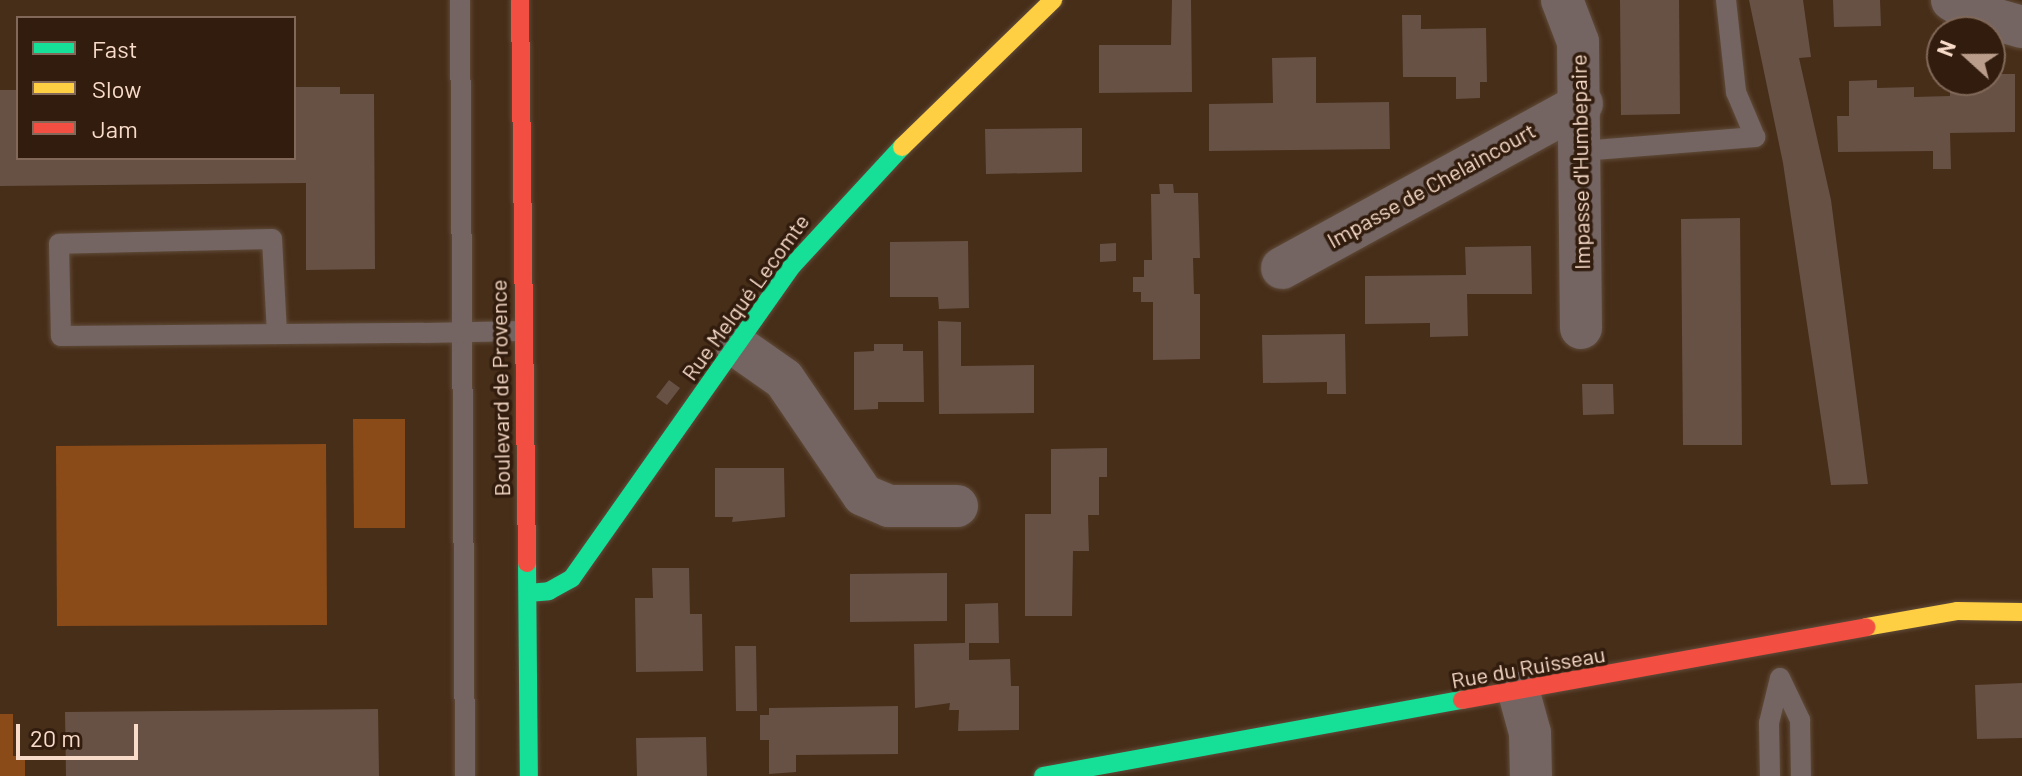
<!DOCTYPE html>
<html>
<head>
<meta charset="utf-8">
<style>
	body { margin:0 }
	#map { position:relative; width:2022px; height:776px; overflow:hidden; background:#472e19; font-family:Barlow,sans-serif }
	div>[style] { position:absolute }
	.green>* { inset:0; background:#8a4b19 }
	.building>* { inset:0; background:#675144 }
	.roads { filter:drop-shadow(0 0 2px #604b39) drop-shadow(0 0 2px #604b39) }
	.lane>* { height:20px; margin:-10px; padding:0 10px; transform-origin:10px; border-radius:10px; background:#746563 }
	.street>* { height:42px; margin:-21px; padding:0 21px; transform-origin:21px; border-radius:21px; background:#746563 }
	.fast>* { height:18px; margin:-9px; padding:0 9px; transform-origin:9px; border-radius:9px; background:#16e098 }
	.slow>* { height:18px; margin:-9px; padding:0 9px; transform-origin:9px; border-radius:9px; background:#ffcf43 }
	.jam>* { height:18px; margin:-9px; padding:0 9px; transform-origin:9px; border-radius:9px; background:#f24e42 }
	span { translate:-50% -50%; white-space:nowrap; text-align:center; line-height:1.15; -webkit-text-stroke:7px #311c0d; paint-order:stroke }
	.street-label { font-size:22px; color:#f8dbc9 }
	.legend { position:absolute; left:16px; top:16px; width:280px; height:144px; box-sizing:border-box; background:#311c0d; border:2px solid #816858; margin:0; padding:10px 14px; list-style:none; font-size:24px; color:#f8dbc9 }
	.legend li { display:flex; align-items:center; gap:16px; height:40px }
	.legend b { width:40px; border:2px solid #816858 }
	.north { position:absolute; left:1926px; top:16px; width:80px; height:80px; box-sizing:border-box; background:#311c0d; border:2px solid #816858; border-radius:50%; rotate:291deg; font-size:22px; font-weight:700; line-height:32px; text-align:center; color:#f8dbc9 }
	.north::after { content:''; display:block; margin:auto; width:28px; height:36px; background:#ba9e8b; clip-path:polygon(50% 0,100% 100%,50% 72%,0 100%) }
	.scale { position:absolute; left:16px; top:724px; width:122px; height:36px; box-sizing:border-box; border:4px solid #f8dbc9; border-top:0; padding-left:10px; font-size:24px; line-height:28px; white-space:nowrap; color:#f8dbc9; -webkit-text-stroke:6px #311c0d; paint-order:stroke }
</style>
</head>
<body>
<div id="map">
	<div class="green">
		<i style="clip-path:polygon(353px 419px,405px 419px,405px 528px,354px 528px)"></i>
		<i style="clip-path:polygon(326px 444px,327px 625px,57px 626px,56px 446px)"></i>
		<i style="clip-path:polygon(0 714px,13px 714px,13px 756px,25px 756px,25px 776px,0 776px)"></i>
	</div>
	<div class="building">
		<i style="clip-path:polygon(1172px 0,1191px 0,1192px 92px,1099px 93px,1099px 45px,1171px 45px)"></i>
		<i style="clip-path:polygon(1620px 0,1679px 0,1680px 114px,1621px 115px)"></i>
		<i style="clip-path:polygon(1749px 0,1803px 0,1811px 57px,1799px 58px,1831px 200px,1868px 484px,1831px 485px,1783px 163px)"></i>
		<i style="clip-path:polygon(1833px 0,1880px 0,1881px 26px,1834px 27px)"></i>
		<i style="clip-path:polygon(1402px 15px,1421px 15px,1421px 29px,1486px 28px,1487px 82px,1480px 82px,1480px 98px,1456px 99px,1456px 77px,1403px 77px)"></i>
		<i style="clip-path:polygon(1316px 57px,1316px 103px,1389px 102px,1390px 149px,1209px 151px,1209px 104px,1273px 103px,1272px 58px)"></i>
		<i style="clip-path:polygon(1990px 74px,2015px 74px,2015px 132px,1950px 133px,1951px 169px,1933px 169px,1933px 151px,1838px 152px,1837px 116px,1849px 116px,1849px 81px,1877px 80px,1877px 88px,1914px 87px,1914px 97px,1950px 96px,1950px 86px,1989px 86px)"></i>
		<i style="clip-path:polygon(294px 87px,340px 87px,340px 94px,374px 94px,375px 269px,306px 270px,306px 183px,0 186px,0 90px,18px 90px,18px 158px,294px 158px)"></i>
		<i style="clip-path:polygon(1082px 128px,1082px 172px,986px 174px,985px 129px)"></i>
		<i style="clip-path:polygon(1159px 184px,1173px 184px,1174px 193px,1198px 193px,1200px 258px,1193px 258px,1194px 294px,1200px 294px,1200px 359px,1153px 360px,1153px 302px,1141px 302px,1141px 292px,1133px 292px,1133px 277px,1144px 277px,1144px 260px,1152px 260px,1151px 194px,1160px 194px)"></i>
		<i style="clip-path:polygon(1740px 218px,1742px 445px,1683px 445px,1681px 219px)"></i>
		<i style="clip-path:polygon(968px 241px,969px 308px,939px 309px,938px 297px,890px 297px,890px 242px)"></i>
		<i style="clip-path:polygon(1116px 243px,1116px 261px,1100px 262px,1100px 244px)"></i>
		<i style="clip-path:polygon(1531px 246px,1532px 294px,1467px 294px,1468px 336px,1430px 337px,1430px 323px,1365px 324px,1365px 276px,1466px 275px,1465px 247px)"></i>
		<i style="clip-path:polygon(938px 321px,961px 322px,961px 366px,1034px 365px,1034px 413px,939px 414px)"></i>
		<i style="clip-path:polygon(1345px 334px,1346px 394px,1327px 394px,1327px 382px,1263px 383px,1262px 335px)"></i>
		<i style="clip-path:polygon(874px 344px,903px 344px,903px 351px,923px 351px,924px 402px,878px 402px,878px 409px,854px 410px,854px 352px,874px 351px)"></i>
		<i style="clip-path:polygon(669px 380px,680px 388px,667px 405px,656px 397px)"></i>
		<i style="clip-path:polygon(1582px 384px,1613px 384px,1614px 414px,1583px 415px)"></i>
		<i style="clip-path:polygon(1107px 448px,1107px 477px,1099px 477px,1099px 515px,1088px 515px,1089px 551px,1073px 551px,1072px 616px,1025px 616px,1025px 514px,1051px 514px,1051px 449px)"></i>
		<i style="clip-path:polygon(715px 468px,784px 468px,785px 517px,732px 522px,733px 517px,715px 517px)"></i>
		<i style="clip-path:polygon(652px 568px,689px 568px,690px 614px,702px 614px,703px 671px,636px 672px,635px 598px,653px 598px)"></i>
		<i style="clip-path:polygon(947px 573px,947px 621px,850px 622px,850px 574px)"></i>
		<i style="clip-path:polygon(998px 603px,999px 643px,969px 643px,969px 660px,1010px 659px,1011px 686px,1019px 686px,1019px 730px,958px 731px,959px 710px,949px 710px,950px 703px,915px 708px,914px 644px,965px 643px,965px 604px)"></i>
		<i style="clip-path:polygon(735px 646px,756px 646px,757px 711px,736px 711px)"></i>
		<i style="clip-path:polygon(2022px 683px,2022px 738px,1977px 739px,1975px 685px)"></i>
		<i style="clip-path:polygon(898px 706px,898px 754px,796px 755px,796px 772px,769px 774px,769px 740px,760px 740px,760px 715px,769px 715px,769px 708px)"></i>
		<i style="clip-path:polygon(378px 709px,379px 776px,66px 776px,65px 712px)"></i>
		<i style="clip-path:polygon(706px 737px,707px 776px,637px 776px,636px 738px)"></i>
	</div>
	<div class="roads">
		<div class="lane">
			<i style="left:460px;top:0;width:776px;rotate:89.63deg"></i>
			<i style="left:1582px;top:151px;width:174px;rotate:-4.6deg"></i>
			<i style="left:1755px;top:137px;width:49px;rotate:-112.9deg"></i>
			<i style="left:1736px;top:92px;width:93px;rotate:-96.2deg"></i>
			<i style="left:277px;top:334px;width:95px;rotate:-93deg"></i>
			<i style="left:272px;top:239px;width:213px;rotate:178.7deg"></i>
			<i style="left:59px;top:244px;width:92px;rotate:88.8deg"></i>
			<i style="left:61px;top:336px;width:362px;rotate:-0.5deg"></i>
			<i style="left:423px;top:333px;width:100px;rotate:-1.1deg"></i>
			<i style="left:1770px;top:776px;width:53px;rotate:-91.1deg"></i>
			<i style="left:1769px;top:723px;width:46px;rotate:-76.3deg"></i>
			<i style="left:1780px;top:678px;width:47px;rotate:64.5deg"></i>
			<i style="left:1800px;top:720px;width:56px;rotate:89deg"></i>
		</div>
		<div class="street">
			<i style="left:1562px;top:0;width:45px;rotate:69.1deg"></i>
			<i style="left:1578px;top:42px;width:286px;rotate:89.4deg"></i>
			<i style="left:1952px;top:0;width:25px;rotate:32deg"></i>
			<i style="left:1973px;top:13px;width:51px;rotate:15.9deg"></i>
			<i style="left:1282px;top:268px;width:342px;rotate:-28.7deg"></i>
			<i style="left:737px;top:346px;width:57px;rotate:35.1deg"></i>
			<i style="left:784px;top:379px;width:140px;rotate:55.7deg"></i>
			<i style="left:863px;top:495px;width:28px;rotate:23deg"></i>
			<i style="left:889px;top:506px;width:68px"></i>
			<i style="left:1519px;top:693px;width:41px;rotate:74.6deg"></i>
			<i style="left:1530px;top:733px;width:43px;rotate:88.7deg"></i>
		</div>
		<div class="fast">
			<i style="left:527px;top:563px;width:213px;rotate:89.5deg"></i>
			<i style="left:528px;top:593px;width:21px;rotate:-5deg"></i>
			<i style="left:549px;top:591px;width:26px;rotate:-29deg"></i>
			<i style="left:572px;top:578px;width:383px;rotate:-54.8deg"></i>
			<i style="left:793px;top:265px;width:161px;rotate:-47.3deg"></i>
			<i style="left:1043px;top:776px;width:426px;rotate:-10.3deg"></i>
		</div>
		<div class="slow">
			<i style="left:902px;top:147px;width:211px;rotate:-44.2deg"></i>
			<i style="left:1866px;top:627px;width:92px;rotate:-10deg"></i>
			<i style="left:1957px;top:611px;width:65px;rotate:0.9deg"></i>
		</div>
		<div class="jam">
			<i style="left:520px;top:0;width:563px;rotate:89.29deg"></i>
			<i style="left:1462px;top:700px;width:411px;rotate:-10.2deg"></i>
		</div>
	</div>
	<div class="street-label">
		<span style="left:1580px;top:162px;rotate:-91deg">Impasse d'Humbepaire</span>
		<span style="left:1431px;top:185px;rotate:-29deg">Impasse de Chelaincourt</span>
		<span style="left:745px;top:297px;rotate:-54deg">Rue Melqué Lecomte</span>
		<span style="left:500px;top:388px;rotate:-91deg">Boulevard de Provence</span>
		<span style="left:1528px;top:667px;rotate:-10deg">Rue du Ruisseau</span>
	</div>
	<ul class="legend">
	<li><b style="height:10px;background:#16e098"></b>Fast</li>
	<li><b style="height:10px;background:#ffcf43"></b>Slow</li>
	<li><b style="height:10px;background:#f24e42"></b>Jam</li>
	</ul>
	<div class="north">N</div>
	<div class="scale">20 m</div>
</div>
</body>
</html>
